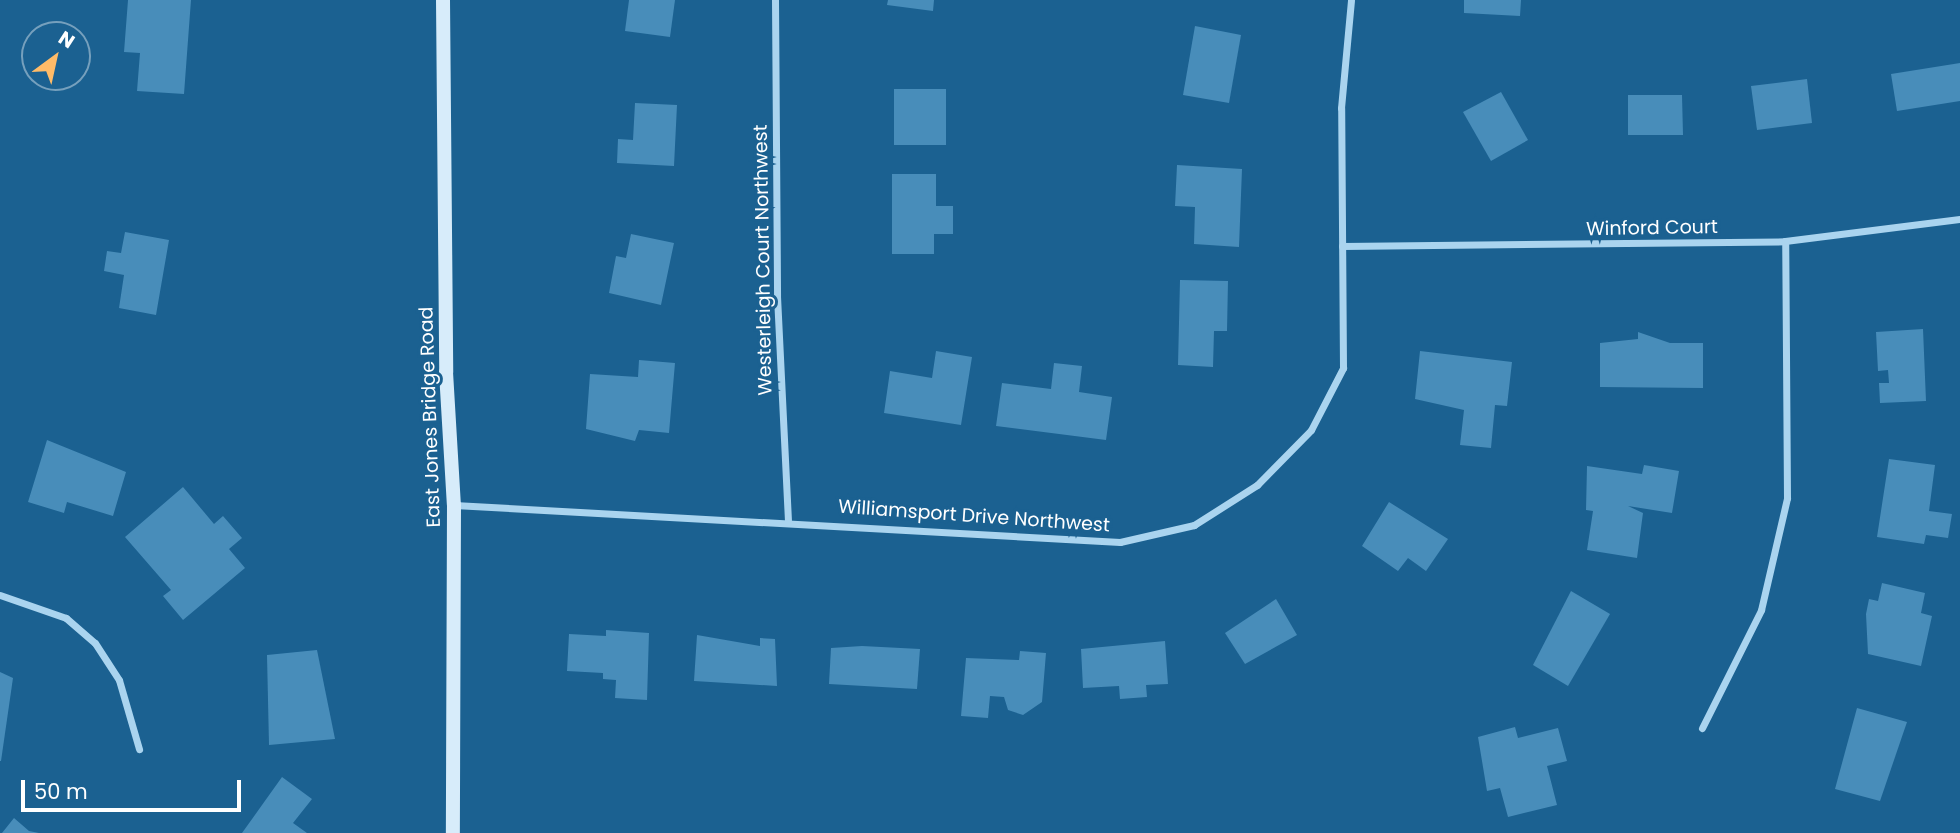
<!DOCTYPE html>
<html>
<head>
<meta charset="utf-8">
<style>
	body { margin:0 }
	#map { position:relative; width:1960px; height:833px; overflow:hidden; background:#1b6191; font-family:Poppins,sans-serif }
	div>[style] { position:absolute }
	.building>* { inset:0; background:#488dba }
	.street>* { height:7px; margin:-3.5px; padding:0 3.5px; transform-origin:3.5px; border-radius:3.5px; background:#aad4ef }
	.secondary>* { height:14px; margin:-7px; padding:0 7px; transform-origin:7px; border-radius:7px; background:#d7ecfa }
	span { translate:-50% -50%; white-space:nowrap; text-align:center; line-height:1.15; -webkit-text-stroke:6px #1b6191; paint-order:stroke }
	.street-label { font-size:19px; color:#fff }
	.north { position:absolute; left:21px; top:21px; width:70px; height:70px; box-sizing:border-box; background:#1b6191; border:2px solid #76a0bd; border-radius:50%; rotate:33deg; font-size:19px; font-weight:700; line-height:28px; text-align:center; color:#fff }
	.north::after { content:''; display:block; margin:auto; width:24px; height:32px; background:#ffbb68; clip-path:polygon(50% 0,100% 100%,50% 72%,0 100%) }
	.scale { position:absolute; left:21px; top:780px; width:220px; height:32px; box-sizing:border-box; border:4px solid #fff; border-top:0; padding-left:9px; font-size:21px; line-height:24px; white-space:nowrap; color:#fff; -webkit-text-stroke:5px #1b6191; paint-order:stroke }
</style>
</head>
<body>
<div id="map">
	<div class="building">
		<i style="clip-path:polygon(128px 0,191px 0,184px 94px,137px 91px,140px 53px,124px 52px)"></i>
		<i style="clip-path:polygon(629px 0,675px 0,670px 37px,625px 31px)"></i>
		<i style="clip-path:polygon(888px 0,934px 0,933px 11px,887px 5px)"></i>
		<i style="clip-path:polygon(1464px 0,1521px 0,1520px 16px,1464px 13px)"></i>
		<i style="clip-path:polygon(1195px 26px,1241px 35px,1229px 103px,1183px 95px)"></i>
		<i style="clip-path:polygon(1960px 63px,1960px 101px,1897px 111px,1891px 74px)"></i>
		<i style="clip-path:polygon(1807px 79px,1812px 123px,1757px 130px,1751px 86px)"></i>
		<i style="clip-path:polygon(894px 89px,946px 89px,946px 145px,894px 145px)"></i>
		<i style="clip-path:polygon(1501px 92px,1528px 140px,1491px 161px,1463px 112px)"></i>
		<i style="clip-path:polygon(1628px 95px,1682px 95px,1683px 135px,1628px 135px)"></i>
		<i style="clip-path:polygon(635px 103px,677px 105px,674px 166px,617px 163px,618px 139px,633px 140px)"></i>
		<i style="clip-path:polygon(1177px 165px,1242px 169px,1239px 247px,1194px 244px,1195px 207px,1175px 206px)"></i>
		<i style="clip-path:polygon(892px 174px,936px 174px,936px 206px,953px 206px,953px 234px,934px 234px,934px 254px,892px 254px)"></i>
		<i style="clip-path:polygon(125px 232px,169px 240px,156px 315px,119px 308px,124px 275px,104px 271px,107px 251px,121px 253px)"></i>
		<i style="clip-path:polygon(631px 234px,674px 243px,661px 305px,609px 293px,616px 256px,626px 258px)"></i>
		<i style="clip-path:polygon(1180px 280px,1228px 281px,1227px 331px,1214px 331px,1213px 367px,1178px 365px)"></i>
		<i style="clip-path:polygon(1923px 329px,1926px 401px,1880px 403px,1879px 383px,1889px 383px,1888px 370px,1878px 371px,1876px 332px)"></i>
		<i style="clip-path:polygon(1638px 332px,1670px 343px,1703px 343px,1703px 388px,1600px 387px,1600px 343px,1638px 339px)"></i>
		<i style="clip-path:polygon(936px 351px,972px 357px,961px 425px,884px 413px,890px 371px,932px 378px)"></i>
		<i style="clip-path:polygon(1420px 351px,1512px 362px,1507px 406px,1495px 405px,1491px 448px,1460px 445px,1464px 410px,1415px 399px)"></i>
		<i style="clip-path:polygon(639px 360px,675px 363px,669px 433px,639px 430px,635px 441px,586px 429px,590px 374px,638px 377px)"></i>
		<i style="clip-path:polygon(1054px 363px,1082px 366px,1079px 392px,1112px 397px,1106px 440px,996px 426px,1002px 383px,1051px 389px)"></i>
		<i style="clip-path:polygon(47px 440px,126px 472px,113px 516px,67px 502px,64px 513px,28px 502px)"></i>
		<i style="clip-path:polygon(1889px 459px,1935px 465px,1929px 511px,1952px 514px,1948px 538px,1926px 535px,1924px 544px,1877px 537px)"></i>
		<i style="clip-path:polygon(1644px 465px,1679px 471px,1672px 513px,1628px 506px,1643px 513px,1637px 558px,1587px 550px,1593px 511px,1586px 510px,1587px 466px,1642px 474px)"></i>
		<i style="clip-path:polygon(183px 487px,214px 524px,223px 516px,242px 538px,229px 549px,245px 568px,183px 620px,163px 596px,171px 590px,125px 537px)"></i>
		<i style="clip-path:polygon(1389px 502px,1448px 539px,1426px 571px,1408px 558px,1398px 571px,1362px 546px)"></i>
		<i style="clip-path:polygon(1882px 583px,1925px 593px,1921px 613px,1932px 616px,1921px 666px,1868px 654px,1866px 614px,1869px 599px,1878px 601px)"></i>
		<i style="clip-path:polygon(1571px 591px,1610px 614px,1568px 686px,1533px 665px)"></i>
		<i style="clip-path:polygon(1276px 599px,1297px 635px,1245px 664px,1225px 633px)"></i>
		<i style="clip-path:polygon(606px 630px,649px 633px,647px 700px,615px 698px,616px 680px,603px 679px,603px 673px,567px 671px,569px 634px,606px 636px)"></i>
		<i style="clip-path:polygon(697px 635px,760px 646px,760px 638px,775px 639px,777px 686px,694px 681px)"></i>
		<i style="clip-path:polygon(1165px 641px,1168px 684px,1146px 685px,1147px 697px,1120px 699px,1119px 686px,1083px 688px,1081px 649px)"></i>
		<i style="clip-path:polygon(862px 646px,920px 649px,917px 689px,829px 684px,831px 648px)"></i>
		<i style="clip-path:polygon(317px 650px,335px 739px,269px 745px,267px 655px)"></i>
		<i style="clip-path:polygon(1020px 651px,1046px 653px,1042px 702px,1023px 715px,1008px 710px,1004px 697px,990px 696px,988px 718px,961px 716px,966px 658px,1019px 660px)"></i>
		<i style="clip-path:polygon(0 672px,13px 678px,1px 761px,0 761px)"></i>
		<i style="clip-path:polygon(1857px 708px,1907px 722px,1880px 801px,1835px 789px)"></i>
		<i style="clip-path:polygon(1515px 727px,1518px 738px,1558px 728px,1567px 761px,1547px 766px,1557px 805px,1508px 817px,1500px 788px,1487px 791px,1478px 737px)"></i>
		<i style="clip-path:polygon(282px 777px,312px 799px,293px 823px,307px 833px,242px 833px)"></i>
		<i style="clip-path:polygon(14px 818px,29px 831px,39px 833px,2px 833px)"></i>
	</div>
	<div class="street">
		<i style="left:775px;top:0;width:296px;rotate:89.6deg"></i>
		<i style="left:777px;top:296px;width:224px;rotate:87.2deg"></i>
		<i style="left:1342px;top:246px;width:443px;rotate:-0.6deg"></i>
		<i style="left:1785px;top:241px;width:176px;rotate:-7.2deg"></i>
		<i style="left:454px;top:505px;width:667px;rotate:3.18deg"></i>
		<i style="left:1120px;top:542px;width:76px;rotate:-12.9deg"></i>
		<i style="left:1194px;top:525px;width:75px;rotate:-32.4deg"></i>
		<i style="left:1257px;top:485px;width:77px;rotate:-45.5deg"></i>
		<i style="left:1311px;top:430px;width:70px;rotate:-62.7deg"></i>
		<i style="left:1343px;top:368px;width:260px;rotate:-90.4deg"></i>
		<i style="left:1341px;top:108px;width:108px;rotate:-84.7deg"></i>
		<i style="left:0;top:595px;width:70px;rotate:19.2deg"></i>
		<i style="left:66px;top:618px;width:38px;rotate:41deg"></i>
		<i style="left:95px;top:643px;width:44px;rotate:57deg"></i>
		<i style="left:119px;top:680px;width:72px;rotate:73.8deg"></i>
		<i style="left:1702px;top:728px;width:132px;rotate:-63.4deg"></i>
		<i style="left:1761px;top:610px;width:115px;rotate:-76.9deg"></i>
		<i style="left:1787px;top:498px;width:257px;rotate:-90.4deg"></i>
	</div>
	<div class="secondary">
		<i style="left:443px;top:0;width:372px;rotate:89.5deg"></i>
		<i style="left:446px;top:372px;width:133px;rotate:86.6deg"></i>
		<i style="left:454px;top:505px;width:328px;rotate:90.2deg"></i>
	</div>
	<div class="street-label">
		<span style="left:1652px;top:228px;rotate:-1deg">Winford Court</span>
		<span style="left:763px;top:260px;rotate:-91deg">Westerleigh Court Northwest</span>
		<span style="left:430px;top:417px;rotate:-92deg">East Jones Bridge Road</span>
		<span style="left:974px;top:516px;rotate:4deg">Williamsport Drive Northwest</span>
	</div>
	<div class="north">N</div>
	<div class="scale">50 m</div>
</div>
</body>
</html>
